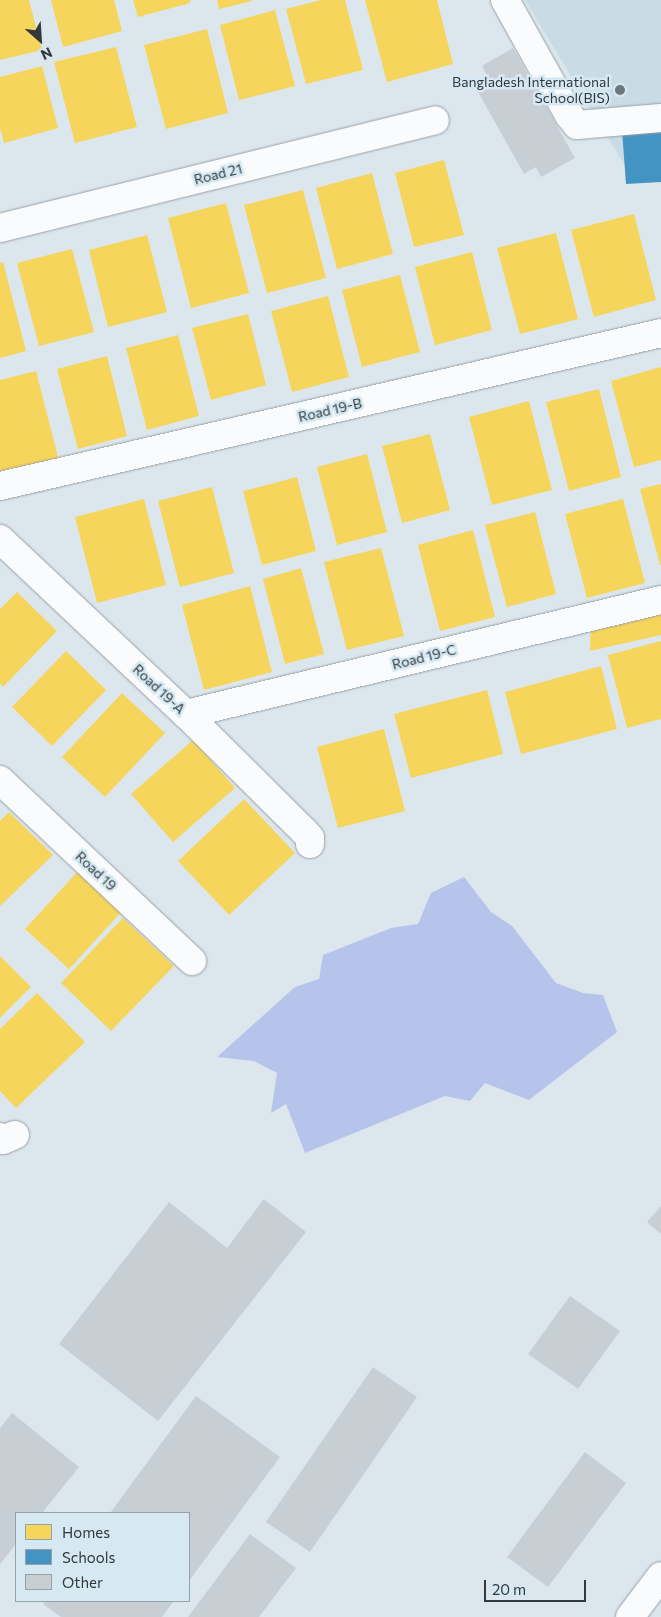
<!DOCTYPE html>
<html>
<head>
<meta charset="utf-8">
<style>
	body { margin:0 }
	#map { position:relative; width:661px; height:1617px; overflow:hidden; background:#dce7ed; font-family:Commissioner,sans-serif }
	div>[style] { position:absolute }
	.built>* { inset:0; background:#c9dce5 }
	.water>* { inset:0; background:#b6c4ec }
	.homes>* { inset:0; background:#f6d55c }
	.schools>* { inset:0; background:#4393c3 }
	.building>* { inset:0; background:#c7cfd5 }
	.roads { filter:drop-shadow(0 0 1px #99a1a5) drop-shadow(0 0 1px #99a1a5) }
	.minor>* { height:28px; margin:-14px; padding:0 14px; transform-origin:14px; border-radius:14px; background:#fafbfc }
	.tertiary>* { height:28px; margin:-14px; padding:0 14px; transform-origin:14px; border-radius:14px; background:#fafbfc }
	.dots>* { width:14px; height:14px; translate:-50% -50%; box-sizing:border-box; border:2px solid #d6e9f3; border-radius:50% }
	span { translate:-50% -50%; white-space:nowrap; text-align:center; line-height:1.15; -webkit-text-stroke:5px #d6e9f3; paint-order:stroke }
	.poi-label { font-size:14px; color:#31393d }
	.right { translate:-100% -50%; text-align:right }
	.street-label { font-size:14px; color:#31393d }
	.legend { position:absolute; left:15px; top:1512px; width:175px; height:90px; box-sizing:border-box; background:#d6e9f3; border:1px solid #94a3aa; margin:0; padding:6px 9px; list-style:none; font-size:15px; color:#31393d }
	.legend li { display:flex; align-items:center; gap:10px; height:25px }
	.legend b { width:25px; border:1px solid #94a3aa }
	.north { position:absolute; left:15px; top:15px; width:50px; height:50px; -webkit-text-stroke:4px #d6e9f3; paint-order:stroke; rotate:154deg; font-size:14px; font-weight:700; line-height:20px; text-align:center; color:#31393d }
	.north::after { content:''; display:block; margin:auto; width:18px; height:22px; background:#31393d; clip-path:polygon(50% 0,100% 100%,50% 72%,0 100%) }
	.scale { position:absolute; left:484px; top:1580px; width:102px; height:22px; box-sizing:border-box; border:2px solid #31393d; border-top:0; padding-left:6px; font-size:15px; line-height:18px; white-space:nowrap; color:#31393d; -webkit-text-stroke:4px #d6e9f3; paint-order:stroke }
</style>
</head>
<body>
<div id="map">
	<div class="built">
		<i style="clip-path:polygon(525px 0,661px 0,661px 180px,634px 181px)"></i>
	</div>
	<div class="water">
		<i style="clip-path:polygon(464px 877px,491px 912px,512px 926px,556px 983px,583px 993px,603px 995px,617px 1032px,529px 1100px,485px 1083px,470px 1101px,445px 1096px,305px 1153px,286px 1104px,271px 1113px,277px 1073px,254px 1061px,217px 1057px,295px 987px,319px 979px,323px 955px,391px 928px,418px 924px,431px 893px)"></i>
	</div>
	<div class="homes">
		<i style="clip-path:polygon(0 0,29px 0,42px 50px,0 60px)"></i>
		<i style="clip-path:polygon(51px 0,114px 0,122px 31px,63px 47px)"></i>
		<i style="clip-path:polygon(133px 0,190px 0,190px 3px,138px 17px)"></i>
		<i style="clip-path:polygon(217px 0,251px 0,252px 1px,219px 9px)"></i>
		<i style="clip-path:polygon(321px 0,345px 0,363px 70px,306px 84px,286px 9px)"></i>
		<i style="clip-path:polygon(365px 0,437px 0,453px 64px,387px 82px)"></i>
		<i style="clip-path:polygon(275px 10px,295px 86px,239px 100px,220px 25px)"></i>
		<i style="clip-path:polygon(207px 29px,228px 113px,166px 129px,144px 45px)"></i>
		<i style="clip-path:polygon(116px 47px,137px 127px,75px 143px,54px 62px)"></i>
		<i style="clip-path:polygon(42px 66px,58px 128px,4px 143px,0 128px,0 77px)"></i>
		<i style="clip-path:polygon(444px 160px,464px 235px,414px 247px,395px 173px)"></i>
		<i style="clip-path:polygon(372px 173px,393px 254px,337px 269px,316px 188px)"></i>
		<i style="clip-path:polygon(303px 190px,326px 278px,267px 293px,244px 205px)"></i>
		<i style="clip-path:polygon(226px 203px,249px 293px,191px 308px,168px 218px)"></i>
		<i style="clip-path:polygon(634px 214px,656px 300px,594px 317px,571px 230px)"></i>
		<i style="clip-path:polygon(556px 233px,578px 319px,520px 334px,497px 248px)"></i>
		<i style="clip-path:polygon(147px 235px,167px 312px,108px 327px,89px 250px)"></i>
		<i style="clip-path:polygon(72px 249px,94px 332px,39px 346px,17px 263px)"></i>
		<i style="clip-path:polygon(472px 252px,492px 330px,435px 345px,415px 267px)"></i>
		<i style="clip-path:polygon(3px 262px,26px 351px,0 358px,0 263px)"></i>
		<i style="clip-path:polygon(400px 275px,420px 352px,362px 367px,342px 290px)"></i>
		<i style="clip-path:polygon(328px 296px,349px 377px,292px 392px,271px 311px)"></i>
		<i style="clip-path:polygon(248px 314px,266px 385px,211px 400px,192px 328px)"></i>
		<i style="clip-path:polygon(178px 335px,199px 416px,147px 430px,126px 348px)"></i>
		<i style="clip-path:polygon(107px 356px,127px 436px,78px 449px,57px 369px)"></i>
		<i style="clip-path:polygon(661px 367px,661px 460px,634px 467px,611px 381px)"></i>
		<i style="clip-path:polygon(36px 371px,59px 461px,0 476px,0 380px)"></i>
		<i style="clip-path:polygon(599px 389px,621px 477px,569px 491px,546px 402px)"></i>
		<i style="clip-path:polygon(529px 401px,552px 490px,492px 505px,469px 417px)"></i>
		<i style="clip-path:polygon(430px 434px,450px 510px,402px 523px,382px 446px)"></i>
		<i style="clip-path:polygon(367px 454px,387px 532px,337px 545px,317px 467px)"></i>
		<i style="clip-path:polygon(297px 477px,316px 551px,262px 565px,243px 491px)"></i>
		<i style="clip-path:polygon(661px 484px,661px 565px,660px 565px,640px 489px)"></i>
		<i style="clip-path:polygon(212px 487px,234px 573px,180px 587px,158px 501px)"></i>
		<i style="clip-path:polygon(144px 499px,166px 585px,97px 603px,75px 517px)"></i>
		<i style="clip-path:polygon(623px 499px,645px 583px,587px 598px,565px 514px)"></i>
		<i style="clip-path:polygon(535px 512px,556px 594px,507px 607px,485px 525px)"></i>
		<i style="clip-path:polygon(473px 530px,495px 617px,440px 631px,418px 545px)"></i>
		<i style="clip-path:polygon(381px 548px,404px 636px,347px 650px,324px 562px)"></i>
		<i style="clip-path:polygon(301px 568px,324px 654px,285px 664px,263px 579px)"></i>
		<i style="clip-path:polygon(250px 586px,272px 672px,204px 690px,182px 605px)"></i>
		<i style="clip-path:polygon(17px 592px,57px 631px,3px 687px,0 683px,0 609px)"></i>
		<i style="clip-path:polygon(661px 608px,661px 635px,590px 651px,591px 624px)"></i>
		<i style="clip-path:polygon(661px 641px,661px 719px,627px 728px,608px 655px)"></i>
		<i style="clip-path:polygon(66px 651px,106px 690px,52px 746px,12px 707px)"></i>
		<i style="clip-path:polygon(601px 666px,617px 729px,521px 754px,505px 692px)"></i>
		<i style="clip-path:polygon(487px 690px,503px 754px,411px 778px,394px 714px)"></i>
		<i style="clip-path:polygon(122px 693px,165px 733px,105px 797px,62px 757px)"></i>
		<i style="clip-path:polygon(384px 729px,405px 811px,338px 828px,317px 747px)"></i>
		<i style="clip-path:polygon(193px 740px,235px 788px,173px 842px,131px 794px)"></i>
		<i style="clip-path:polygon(244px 799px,295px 853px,229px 915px,178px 861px)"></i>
		<i style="clip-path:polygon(9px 812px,53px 855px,0 906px,0 821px)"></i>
		<i style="clip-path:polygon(81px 868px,125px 908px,69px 969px,25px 929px)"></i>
		<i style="clip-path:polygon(123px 918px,174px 966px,111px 1031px,61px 983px)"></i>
		<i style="clip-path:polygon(0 956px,31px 987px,0 1018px)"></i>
		<i style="clip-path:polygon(37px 993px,85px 1042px,16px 1108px,0 1091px,0 1029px)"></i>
	</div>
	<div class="schools">
		<i style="clip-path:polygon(661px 127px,661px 182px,626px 184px,622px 130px)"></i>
	</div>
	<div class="building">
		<i style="clip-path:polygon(513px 48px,575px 158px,541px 177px,536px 167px,524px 174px,473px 83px,487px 75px,482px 66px)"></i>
		<i style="clip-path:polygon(264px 1199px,306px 1232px,158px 1421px,59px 1344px,169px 1202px,227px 1248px)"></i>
		<i style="clip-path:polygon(661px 1206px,661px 1234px,647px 1222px)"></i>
		<i style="clip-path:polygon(570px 1296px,620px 1331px,578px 1389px,528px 1354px)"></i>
		<i style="clip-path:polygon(373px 1367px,417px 1397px,310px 1552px,266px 1522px)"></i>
		<i style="clip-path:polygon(196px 1396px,280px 1457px,189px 1581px,189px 1513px,110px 1513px)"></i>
		<i style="clip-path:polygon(12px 1413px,79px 1467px,42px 1513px,16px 1513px,16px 1544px,0 1564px,0 1428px)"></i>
		<i style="clip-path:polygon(585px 1452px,626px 1483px,548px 1587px,507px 1557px)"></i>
		<i style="clip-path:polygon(250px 1534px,296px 1568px,259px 1617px,188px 1617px)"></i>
		<i style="clip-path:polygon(45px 1601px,174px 1601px,162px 1617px,61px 1617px,43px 1604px)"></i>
	</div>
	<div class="roads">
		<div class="minor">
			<i style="left:505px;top:0;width:132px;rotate:60.9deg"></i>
			<i style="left:569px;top:115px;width:13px;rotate:51deg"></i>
			<i style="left:577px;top:125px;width:84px;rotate:-4.8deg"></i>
			<i style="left:0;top:228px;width:448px;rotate:-13.9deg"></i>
			<i style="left:0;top:486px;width:678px;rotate:-13.03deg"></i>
			<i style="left:0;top:539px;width:255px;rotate:43.3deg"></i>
			<i style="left:186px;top:714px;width:166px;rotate:44.8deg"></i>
			<i style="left:304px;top:831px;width:9px;rotate:49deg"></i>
			<i style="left:310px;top:838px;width:6px;rotate:90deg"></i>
			<i style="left:186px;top:714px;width:488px;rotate:-13.5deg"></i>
			<i style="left:0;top:780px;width:264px;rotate:43.3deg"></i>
			<i style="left:0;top:1137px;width:4px;rotate:45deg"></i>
			<i style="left:3px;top:1140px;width:13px;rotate:-23deg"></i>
		</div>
		<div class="tertiary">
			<i style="left:630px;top:1617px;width:51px;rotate:-52.9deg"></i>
		</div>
	</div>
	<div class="dots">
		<i style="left:620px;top:90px;background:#6d767b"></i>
	</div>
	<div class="poi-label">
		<span class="right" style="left:610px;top:90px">Bangladesh International<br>School(BIS)</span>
	</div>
	<div class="street-label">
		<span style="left:218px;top:174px;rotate:-14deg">Road 21</span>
		<span style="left:330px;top:410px;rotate:-13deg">Road 19-B</span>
		<span style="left:424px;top:657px;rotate:-14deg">Road 19-C</span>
		<span style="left:159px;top:689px;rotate:43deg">Road 19-A</span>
		<span style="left:96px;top:871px;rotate:43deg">Road 19</span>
	</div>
	<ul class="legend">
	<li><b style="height:14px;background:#f6d55c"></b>Homes</li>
	<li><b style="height:14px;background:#4393c3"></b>Schools</li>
	<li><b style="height:14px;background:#c7cfd5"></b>Other</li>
	</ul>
	<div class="north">N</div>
	<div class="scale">20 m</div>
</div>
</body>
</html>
